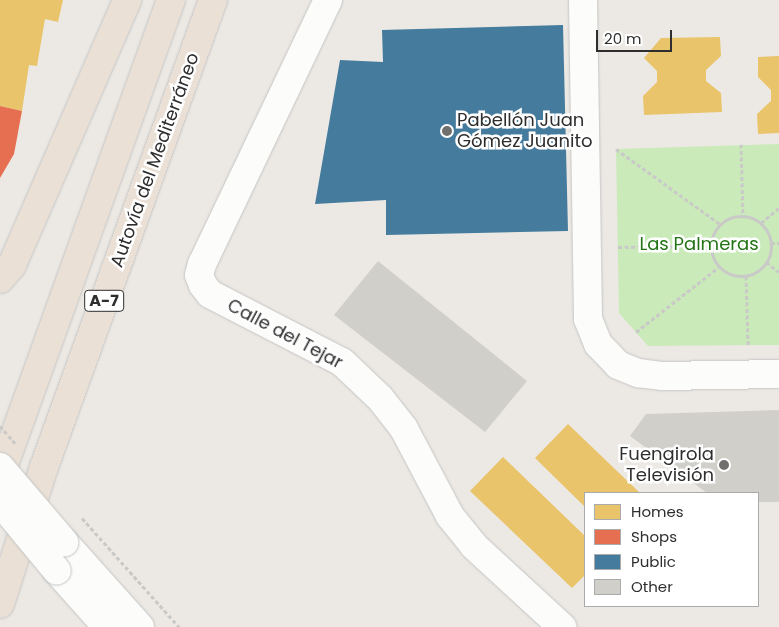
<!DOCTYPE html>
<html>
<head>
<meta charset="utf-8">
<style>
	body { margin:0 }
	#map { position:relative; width:779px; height:627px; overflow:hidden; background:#ece9e4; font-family:Poppins,sans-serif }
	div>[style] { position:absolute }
	.green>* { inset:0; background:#caeaba }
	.homes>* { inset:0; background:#e9c46a }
	.shops>* { inset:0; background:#e76f51 }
	.public>* { inset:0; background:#457b9d }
	.building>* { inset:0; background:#d1cfca }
	.path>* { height:3px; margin-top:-1.5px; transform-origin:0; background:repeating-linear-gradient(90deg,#c9c9c8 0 4px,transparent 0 6.5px) }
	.path>.ring { margin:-1.5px; padding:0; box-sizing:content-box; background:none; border:3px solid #c9c9c8; border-radius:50% }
	.roads { filter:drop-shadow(0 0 1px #c5c5c5) drop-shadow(0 0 1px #c5c5c5) }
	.minor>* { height:28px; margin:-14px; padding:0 14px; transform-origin:14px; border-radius:14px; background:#fcfcfb }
	.highway>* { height:28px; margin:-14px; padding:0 14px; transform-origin:14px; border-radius:14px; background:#eae0d5 }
	.path-bridge>* { height:3px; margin-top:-1.5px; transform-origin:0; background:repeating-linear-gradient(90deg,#c9c9c8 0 4px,transparent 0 6.5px) }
	.bridges { filter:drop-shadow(0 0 1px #c5c5c5) drop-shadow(0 0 1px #c5c5c5) }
	.minor-bridge>* { height:28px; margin:-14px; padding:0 14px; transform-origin:14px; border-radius:14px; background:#fcfcfb }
	.dots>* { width:14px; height:14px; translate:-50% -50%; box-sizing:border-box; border:2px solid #fff; border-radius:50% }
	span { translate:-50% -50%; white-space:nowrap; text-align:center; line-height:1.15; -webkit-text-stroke:5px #fff; paint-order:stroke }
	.shield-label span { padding:1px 4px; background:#fff; border:1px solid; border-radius:4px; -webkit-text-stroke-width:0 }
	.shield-label { font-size:16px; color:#2e2e2e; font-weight:700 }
	.poi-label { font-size:18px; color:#2e2e2e }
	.left { translate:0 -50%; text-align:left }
	.right { translate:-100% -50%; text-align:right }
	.street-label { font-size:18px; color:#2e2e2e }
	.park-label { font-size:18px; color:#227415 }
	.legend { position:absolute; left:584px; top:492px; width:175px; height:115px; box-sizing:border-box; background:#fff; border:1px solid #ababab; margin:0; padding:6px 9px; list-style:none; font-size:15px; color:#2e2e2e }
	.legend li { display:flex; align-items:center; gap:10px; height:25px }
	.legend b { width:25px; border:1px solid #ababab }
	.scale { position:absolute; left:596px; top:30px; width:76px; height:22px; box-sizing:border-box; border:2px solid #2e2e2e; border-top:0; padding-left:6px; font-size:15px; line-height:18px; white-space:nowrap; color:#2e2e2e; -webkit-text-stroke:4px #fff; paint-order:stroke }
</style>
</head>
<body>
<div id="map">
	<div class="green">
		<i style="clip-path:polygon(779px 144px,779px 345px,648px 346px,619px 313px,616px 149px)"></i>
	</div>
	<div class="homes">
		<i style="clip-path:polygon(0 0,63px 0,58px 22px,45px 19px,37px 66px,29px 65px,22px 111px,0 106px)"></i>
		<i style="clip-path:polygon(720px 37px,721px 56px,706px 70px,706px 81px,721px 93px,722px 112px,644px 115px,643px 96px,657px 82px,657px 71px,644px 58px,661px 38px)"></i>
		<i style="clip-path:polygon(779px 56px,779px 133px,758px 134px,757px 114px,771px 101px,771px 90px,758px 77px,758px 57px)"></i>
		<i style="clip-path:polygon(568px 424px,640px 493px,585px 493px,585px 507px,535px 458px)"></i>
		<i style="clip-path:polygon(503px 457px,585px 536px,585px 575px,572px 588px,470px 491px)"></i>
	</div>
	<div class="shops">
		<i style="clip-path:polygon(0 106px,22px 111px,14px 154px,0 178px)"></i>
	</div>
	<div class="public">
		<i style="clip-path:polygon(563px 25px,568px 231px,386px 235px,386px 200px,315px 204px,340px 60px,383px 62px,382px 30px)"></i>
	</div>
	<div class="building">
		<i style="clip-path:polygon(378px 261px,527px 381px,485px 432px,334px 315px)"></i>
		<i style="clip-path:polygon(779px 410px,779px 502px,758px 502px,758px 493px,707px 493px,630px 436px,646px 414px)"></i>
	</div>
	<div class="path">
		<i style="left:741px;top:144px;width:72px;rotate:88.4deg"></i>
		<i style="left:616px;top:149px;width:128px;rotate:35.8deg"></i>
		<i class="ring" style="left:711px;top:216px;width:57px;height:57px"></i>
		<i style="left:761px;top:223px;width:23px;rotate:-40deg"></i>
		<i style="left:771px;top:243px;width:8px"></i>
		<i style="left:618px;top:247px;width:93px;rotate:-0.6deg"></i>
		<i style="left:766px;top:262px;width:16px;rotate:38deg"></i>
		<i style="left:746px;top:276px;width:69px;rotate:88.3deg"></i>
		<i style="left:636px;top:332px;width:105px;rotate:-38.1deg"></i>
	</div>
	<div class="roads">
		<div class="minor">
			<i style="left:328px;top:0;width:293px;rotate:115.5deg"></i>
			<i style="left:202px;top:264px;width:11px;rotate:105deg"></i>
			<i style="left:199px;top:275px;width:11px;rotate:68deg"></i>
			<i style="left:203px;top:285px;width:11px;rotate:52deg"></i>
			<i style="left:210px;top:294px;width:148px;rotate:27.3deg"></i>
			<i style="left:342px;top:362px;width:52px;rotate:43.5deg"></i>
			<i style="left:380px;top:398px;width:39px;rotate:52deg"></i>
			<i style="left:404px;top:429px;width:98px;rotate:62.1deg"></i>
			<i style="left:450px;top:516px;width:38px;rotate:51deg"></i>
			<i style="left:474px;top:546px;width:120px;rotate:42.6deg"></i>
			<i style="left:583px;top:0;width:319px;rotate:89.1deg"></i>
			<i style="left:588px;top:319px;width:27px;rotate:68deg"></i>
			<i style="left:598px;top:344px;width:29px;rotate:46deg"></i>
			<i style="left:618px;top:365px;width:22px;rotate:22deg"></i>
			<i style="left:638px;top:373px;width:25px;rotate:7deg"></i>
			<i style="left:663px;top:376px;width:116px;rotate:-1deg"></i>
			<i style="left:64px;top:542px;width:114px;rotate:48.2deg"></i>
			<i style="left:57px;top:571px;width:75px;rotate:48.2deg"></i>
		</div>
		<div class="highway">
			<i style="left:0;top:279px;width:18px;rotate:-49deg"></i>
			<i style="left:12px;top:265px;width:289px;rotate:-66.5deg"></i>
			<i style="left:0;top:476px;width:506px;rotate:-70.24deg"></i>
			<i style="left:0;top:604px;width:144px;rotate:-72.2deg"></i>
			<i style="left:44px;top:467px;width:497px;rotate:-70.1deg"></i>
		</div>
	</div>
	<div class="path-bridge">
		<i style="left:0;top:426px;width:23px;rotate:49deg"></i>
		<i style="left:82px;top:518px;width:146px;rotate:48.3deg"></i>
	</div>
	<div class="bridges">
		<div class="minor-bridge">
			<i style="left:0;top:467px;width:99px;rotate:49.5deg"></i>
			<i style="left:0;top:502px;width:89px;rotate:50.4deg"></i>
		</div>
	</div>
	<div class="dots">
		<i style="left:447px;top:131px;background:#706f6e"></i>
		<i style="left:724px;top:465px;background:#706f6e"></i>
	</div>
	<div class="shield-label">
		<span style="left:104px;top:301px">A-7</span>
	</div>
	<div class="poi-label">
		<span class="left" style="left:457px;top:131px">Pabellón Juan<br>Gómez Juanito</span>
		<span class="right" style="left:714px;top:465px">Fuengirola<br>Televisión</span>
	</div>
	<div class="street-label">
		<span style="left:155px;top:160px;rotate:-70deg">Autovía del Mediterráneo</span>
		<span style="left:285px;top:334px;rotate:28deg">Calle del Tejar</span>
	</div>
	<div class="park-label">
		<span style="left:699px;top:244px">Las Palmeras</span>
	</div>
	<ul class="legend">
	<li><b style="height:14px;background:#e9c46a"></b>Homes</li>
	<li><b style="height:14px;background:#e76f51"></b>Shops</li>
	<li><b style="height:14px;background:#457b9d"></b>Public</li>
	<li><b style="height:14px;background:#d1cfca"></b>Other</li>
	</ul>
	<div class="scale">20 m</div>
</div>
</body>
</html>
